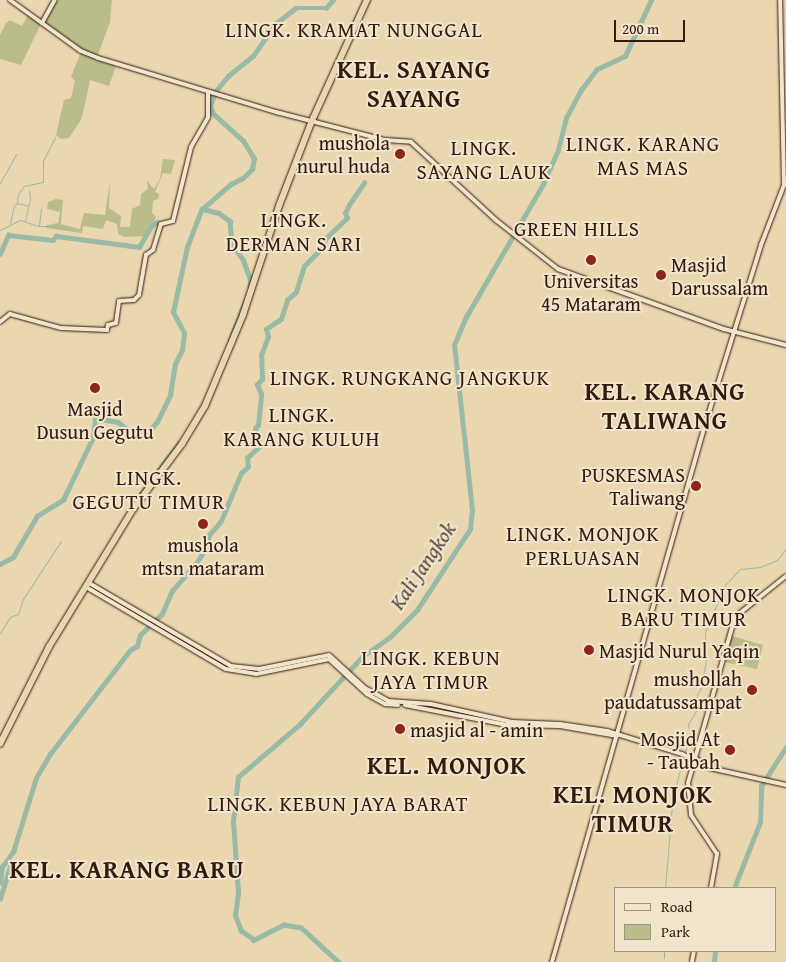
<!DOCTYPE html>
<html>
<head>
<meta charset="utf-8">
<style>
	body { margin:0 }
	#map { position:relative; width:786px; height:962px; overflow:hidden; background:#ead7b0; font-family:"Gentium Book Plus",serif }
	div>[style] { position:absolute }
	.green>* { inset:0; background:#babd89 }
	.stream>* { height:1px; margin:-0.5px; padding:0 0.5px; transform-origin:0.5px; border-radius:0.5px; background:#99baa6 }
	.river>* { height:4.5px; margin:-2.25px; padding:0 2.25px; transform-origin:2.25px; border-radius:2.25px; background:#99baa6 }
	.roads { filter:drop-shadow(0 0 1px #34190f) drop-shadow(0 0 1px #34190f) }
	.secondary>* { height:4px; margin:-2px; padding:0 2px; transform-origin:2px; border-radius:2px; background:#f1e5cc }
	.highway>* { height:5.5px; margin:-2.75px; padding:0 2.75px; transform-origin:2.75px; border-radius:2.75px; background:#ead7b0 }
	.dots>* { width:14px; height:14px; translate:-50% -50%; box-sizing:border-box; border:2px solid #f1e5cc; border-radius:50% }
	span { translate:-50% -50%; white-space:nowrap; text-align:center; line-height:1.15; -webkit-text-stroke:4px #f1e5cc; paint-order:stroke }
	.poi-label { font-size:20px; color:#34190f }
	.right { translate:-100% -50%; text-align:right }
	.left { translate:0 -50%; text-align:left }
	.neighbourhood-label { font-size:21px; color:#34190f; letter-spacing:1px }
	.water-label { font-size:21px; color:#52493c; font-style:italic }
	.district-label { font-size:25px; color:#34190f; font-weight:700; letter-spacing:1px }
	.legend { position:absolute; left:614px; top:887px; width:162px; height:65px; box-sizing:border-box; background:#f1e5cc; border:1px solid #a59380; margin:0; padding:6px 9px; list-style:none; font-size:15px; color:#34190f }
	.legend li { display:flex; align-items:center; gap:10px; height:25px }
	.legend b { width:25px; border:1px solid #a59380 }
	.scale { position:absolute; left:614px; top:20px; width:71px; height:22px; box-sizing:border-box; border:2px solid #34190f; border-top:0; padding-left:6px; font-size:15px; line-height:18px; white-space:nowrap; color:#34190f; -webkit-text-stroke:4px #f1e5cc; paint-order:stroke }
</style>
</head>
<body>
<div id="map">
	<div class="green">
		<i style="clip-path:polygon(57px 0,112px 0,110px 22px,96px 60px,116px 66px,109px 86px,90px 80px,82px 118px,69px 138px,61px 139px,56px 135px,64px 100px,71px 98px,75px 81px,71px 77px,82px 49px,44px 22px)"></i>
		<i style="clip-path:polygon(28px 15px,41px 24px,21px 65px,0 59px,0 35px,6px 23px,10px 20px,22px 26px)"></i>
		<i style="clip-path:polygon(163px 159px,175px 160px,171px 174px,163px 173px,155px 192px,159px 194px,158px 199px,153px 201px,152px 213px,156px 217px,148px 236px,125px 237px,118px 234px,117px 224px,106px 220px,103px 229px,83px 226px,82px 233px,46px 228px,47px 225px,58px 223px,60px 212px,47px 209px,48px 202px,56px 199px,63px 200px,61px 224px,80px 229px,84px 213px,105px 215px,110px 179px,109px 208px,121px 216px,120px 227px,130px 227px,132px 209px,140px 205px,141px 194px,148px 189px,147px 181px,154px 189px,160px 179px)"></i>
		<i style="clip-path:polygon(732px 636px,763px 645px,757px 669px,724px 662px)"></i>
	</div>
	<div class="stream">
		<i style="left:0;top:183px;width:33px;rotate:-61deg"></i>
		<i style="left:17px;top:203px;width:9px;rotate:-84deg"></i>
		<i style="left:18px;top:194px;width:10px;rotate:-53deg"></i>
		<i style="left:24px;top:186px;width:19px;rotate:-12deg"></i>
		<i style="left:43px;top:182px;width:21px;rotate:-90deg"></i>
		<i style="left:43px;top:161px;width:27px;rotate:-63deg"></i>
		<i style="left:25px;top:221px;width:23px;rotate:-77deg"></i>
		<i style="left:30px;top:199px;width:9px;rotate:-96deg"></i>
		<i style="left:10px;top:223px;width:17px;rotate:-77deg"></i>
		<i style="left:14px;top:206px;width:4px;rotate:-45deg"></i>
		<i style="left:17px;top:203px;width:11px;rotate:15deg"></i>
		<i style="left:39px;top:225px;width:17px;rotate:-83deg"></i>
		<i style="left:0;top:230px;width:22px;rotate:-27deg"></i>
		<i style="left:20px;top:220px;width:20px;rotate:18deg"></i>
		<i style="left:39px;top:226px;width:20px"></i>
		<i style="left:0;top:633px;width:19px;rotate:-58deg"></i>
		<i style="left:10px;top:617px;width:9px;rotate:-21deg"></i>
		<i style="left:18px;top:614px;width:16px;rotate:-72deg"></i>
		<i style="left:23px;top:599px;width:69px;rotate:-56.8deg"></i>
		<i style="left:685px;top:752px;width:19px;rotate:-74deg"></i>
		<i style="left:690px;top:734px;width:10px;rotate:-101deg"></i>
		<i style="left:688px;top:724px;width:17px;rotate:-59deg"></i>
		<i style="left:697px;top:709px;width:15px;rotate:-90deg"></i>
		<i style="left:697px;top:694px;width:7px;rotate:-56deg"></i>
		<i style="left:701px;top:688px;width:27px;rotate:-80deg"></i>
		<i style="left:706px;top:661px;width:29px;rotate:-92deg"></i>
		<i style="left:705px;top:632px;width:51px;rotate:-66.9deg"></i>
		<i style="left:725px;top:585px;width:22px;rotate:-47deg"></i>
		<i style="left:740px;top:569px;width:20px;rotate:-6deg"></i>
		<i style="left:760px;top:567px;width:18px;rotate:-22deg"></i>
		<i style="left:777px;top:560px;width:14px;rotate:-51deg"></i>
		<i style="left:672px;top:801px;width:44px;rotate:-75.7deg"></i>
		<i style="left:665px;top:888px;width:83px;rotate:-85.2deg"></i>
		<i style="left:664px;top:958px;width:7px;rotate:-90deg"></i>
	</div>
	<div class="river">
		<i style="left:203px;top:209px;width:16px;rotate:14deg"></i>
		<i style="left:219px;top:213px;width:14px;rotate:36deg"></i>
		<i style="left:230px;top:221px;width:24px;rotate:85deg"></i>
		<i style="left:232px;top:245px;width:18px;rotate:52deg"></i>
		<i style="left:243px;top:259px;width:23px;rotate:70deg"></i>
		<i style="left:251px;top:281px;width:5px;rotate:101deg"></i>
		<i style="left:0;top:254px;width:21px;rotate:-67deg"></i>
		<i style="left:8px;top:235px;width:45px;rotate:6.3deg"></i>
		<i style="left:53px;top:240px;width:5px;rotate:-53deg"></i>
		<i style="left:56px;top:236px;width:84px;rotate:7.5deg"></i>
		<i style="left:139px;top:247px;width:24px;rotate:-60deg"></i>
		<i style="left:151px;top:226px;width:7px;rotate:-34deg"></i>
		<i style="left:230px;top:340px;width:40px;rotate:-69deg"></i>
		<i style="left:137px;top:499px;width:69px;rotate:-53.3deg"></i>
		<i style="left:0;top:564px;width:15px;rotate:-28deg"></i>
		<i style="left:13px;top:557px;width:48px;rotate:-59.7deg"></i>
		<i style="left:37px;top:516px;width:31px;rotate:-32deg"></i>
		<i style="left:63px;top:500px;width:70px;rotate:-64.5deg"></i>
		<i style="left:93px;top:437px;width:19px;rotate:-84deg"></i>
		<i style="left:95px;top:418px;width:23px;rotate:10deg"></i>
		<i style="left:118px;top:422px;width:17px;rotate:36deg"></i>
		<i style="left:132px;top:432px;width:18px;rotate:-6deg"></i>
		<i style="left:150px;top:430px;width:11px;rotate:-49deg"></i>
		<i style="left:157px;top:422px;width:30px;rotate:-64deg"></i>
		<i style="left:170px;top:395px;width:31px;rotate:-81deg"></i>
		<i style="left:175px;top:364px;width:16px;rotate:-63deg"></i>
		<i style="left:182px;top:350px;width:17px;rotate:-83deg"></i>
		<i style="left:184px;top:333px;width:24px;rotate:-118deg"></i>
		<i style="left:173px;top:312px;width:66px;rotate:-77.8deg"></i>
		<i style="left:187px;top:247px;width:40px;rotate:-69deg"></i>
		<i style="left:201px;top:210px;width:40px;rotate:-41deg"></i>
		<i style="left:231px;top:184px;width:13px;rotate:-27deg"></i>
		<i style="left:243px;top:178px;width:13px;rotate:-45deg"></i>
		<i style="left:252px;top:169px;width:10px;rotate:-79deg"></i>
		<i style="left:254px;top:159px;width:21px;rotate:-121deg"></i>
		<i style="left:243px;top:141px;width:40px;rotate:-138deg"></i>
		<i style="left:213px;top:114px;width:9px;rotate:-111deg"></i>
		<i style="left:210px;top:106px;width:15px;rotate:-70deg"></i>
		<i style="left:215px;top:92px;width:21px;rotate:-51deg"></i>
		<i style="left:228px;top:76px;width:32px;rotate:-39deg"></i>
		<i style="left:253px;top:56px;width:40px;rotate:-55.1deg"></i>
		<i style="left:276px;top:23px;width:25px;rotate:-37deg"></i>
		<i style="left:296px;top:8px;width:30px"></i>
		<i style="left:326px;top:8px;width:11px;rotate:-49deg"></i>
		<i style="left:0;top:883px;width:16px;rotate:-83deg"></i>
		<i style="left:2px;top:867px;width:19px;rotate:-54deg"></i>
		<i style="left:13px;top:852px;width:77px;rotate:-72.7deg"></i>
		<i style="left:36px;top:778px;width:28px;rotate:-60deg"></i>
		<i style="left:50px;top:754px;width:131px;rotate:-52.4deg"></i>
		<i style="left:130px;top:650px;width:8px;rotate:-30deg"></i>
		<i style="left:137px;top:646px;width:11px;rotate:-75deg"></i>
		<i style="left:140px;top:635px;width:30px;rotate:-44deg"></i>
		<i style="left:162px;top:614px;width:25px;rotate:-67deg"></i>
		<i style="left:172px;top:591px;width:35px;rotate:-49deg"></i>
		<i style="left:195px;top:565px;width:20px;rotate:-57deg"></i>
		<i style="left:206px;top:548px;width:13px;rotate:-77deg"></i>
		<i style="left:209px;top:535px;width:18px;rotate:-49deg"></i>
		<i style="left:221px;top:521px;width:52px;rotate:-67.4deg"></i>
		<i style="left:241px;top:473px;width:9px;rotate:-41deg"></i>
		<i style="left:248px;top:467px;width:9px;rotate:-96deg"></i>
		<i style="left:247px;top:458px;width:16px;rotate:-43deg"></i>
		<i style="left:259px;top:447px;width:19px;rotate:-102deg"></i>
		<i style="left:255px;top:428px;width:4px;rotate:-45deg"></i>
		<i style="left:258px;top:425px;width:31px;rotate:-84deg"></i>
		<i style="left:261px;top:394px;width:10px;rotate:-114deg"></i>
		<i style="left:257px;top:385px;width:8px;rotate:-50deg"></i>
		<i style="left:262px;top:379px;width:24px;rotate:-92deg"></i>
		<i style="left:261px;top:355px;width:19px;rotate:-69deg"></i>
		<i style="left:268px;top:337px;width:8px;rotate:-104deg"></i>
		<i style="left:266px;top:329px;width:18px;rotate:-34deg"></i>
		<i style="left:281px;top:319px;width:20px;rotate:-72deg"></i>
		<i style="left:287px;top:300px;width:12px;rotate:-42deg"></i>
		<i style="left:296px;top:292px;width:27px;rotate:-73deg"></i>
		<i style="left:304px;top:266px;width:23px;rotate:-45deg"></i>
		<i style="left:320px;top:250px;width:13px;rotate:-63deg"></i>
		<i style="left:326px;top:238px;width:29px;rotate:-44deg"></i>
		<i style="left:347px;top:218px;width:5px;rotate:-112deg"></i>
		<i style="left:345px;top:213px;width:9px;rotate:-63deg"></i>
		<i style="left:349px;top:205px;width:27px;rotate:-56deg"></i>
		<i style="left:734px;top:888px;width:71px;rotate:-68.5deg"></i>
		<i style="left:760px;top:822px;width:36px;rotate:-88deg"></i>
		<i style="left:761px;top:786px;width:46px;rotate:-57.3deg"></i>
		<i style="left:0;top:899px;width:38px;rotate:-73deg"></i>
		<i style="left:338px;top:962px;width:50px;rotate:-137.4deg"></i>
		<i style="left:301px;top:928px;width:17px;rotate:-170deg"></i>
		<i style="left:284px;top:925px;width:34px;rotate:153deg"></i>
		<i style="left:254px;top:940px;width:16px;rotate:-145deg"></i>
		<i style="left:241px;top:931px;width:17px;rotate:-111deg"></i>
		<i style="left:235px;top:915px;width:22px;rotate:-82deg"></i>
		<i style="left:238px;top:893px;width:72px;rotate:-94deg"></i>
		<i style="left:233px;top:821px;width:44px;rotate:-83.5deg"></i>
		<i style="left:238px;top:777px;width:82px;rotate:-40.5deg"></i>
		<i style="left:300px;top:724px;width:93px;rotate:-47.2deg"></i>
		<i style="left:363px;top:656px;width:32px;rotate:-35deg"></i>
		<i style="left:389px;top:638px;width:40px;rotate:-45deg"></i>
		<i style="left:417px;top:610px;width:97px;rotate:-56.8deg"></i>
		<i style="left:470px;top:529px;width:19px;rotate:-84deg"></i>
		<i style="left:472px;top:510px;width:166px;rotate:-96.2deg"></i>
		<i style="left:454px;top:345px;width:30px;rotate:-67deg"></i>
		<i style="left:466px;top:317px;width:154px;rotate:-59.9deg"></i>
		<i style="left:543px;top:184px;width:37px;rotate:-66deg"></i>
		<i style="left:558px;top:150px;width:33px;rotate:-76deg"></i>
		<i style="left:566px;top:118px;width:32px;rotate:-62deg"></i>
		<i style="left:581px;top:90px;width:26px;rotate:-53deg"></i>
		<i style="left:597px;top:69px;width:31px;rotate:-25deg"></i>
		<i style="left:625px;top:56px;width:62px;rotate:-65.1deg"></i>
		<i style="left:714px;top:962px;width:11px;rotate:-85deg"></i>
	</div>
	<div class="roads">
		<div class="secondary">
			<i style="left:10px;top:0;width:87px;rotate:35.7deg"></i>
			<i style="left:81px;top:51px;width:18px;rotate:22deg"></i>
			<i style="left:98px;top:58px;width:186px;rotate:16.9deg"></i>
			<i style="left:276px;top:112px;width:113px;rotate:14.4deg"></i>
			<i style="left:385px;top:140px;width:26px;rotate:4deg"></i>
			<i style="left:411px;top:142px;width:117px;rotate:42.6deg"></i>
			<i style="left:497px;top:221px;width:78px;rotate:38.2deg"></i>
			<i style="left:558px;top:269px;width:177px;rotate:19.9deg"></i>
			<i style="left:724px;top:329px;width:64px;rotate:14.5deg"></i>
			<i style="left:42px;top:23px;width:26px;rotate:-61deg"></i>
			<i style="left:0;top:322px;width:13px;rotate:-39deg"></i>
			<i style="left:10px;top:314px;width:53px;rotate:15.4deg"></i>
			<i style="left:61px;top:328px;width:46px;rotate:2.5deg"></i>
			<i style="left:107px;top:330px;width:5px;rotate:-79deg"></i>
			<i style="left:108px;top:325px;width:8px;rotate:-14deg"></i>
			<i style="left:116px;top:323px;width:22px;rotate:-82deg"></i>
			<i style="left:119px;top:301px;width:15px;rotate:-4deg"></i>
			<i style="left:134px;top:300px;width:7px;rotate:-45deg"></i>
			<i style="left:139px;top:295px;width:41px;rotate:-80.1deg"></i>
			<i style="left:146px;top:255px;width:9px;rotate:-36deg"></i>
			<i style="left:153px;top:250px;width:27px;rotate:-73deg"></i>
			<i style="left:161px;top:224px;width:12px;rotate:-14deg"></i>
			<i style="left:173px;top:221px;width:76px;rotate:-76.3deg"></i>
			<i style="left:191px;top:147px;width:34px;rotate:-60deg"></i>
			<i style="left:208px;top:117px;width:24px;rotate:-90deg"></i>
			<i style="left:89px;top:583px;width:164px;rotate:30.3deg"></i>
			<i style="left:231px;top:666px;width:28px;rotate:6deg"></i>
			<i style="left:259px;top:669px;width:71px;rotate:-11.3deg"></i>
			<i style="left:329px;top:655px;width:49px;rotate:42.5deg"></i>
			<i style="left:365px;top:688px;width:26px;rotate:29deg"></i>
			<i style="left:388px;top:701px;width:43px;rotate:4deg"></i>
			<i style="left:431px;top:704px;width:83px;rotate:12.5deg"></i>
			<i style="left:512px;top:722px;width:48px;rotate:2.4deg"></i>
			<i style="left:560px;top:724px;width:48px;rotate:8.5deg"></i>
			<i style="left:607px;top:731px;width:78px;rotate:17deg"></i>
			<i style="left:682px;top:754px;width:31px;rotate:27deg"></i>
			<i style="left:710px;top:768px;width:78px;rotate:12.6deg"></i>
			<i style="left:86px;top:587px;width:162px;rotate:30.4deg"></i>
			<i style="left:226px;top:669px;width:30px;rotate:9deg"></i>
			<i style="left:256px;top:674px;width:75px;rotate:-11.6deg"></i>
			<i style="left:329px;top:659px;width:52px;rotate:42.6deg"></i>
			<i style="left:367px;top:694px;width:21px;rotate:29deg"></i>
			<i style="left:385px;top:704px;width:13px;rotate:4deg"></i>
			<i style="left:405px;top:705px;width:104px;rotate:11.1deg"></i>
			<i style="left:507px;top:725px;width:53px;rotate:1.1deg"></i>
			<i style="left:560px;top:726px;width:58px;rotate:10deg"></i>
			<i style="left:694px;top:759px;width:20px;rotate:20deg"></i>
			<i style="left:711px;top:888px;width:35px;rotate:-80deg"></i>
			<i style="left:717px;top:854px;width:47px;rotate:-123.7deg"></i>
			<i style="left:691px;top:815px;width:32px;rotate:-95deg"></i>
			<i style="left:688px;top:783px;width:173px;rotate:-74.2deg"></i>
			<i style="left:735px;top:617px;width:65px;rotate:-38.8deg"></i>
			<i style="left:552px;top:962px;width:558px;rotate:-74.1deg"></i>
			<i style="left:705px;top:425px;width:189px;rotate:-72.7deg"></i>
			<i style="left:761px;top:245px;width:64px;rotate:-69deg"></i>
			<i style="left:784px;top:185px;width:185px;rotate:-91.2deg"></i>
			<i style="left:692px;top:962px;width:11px;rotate:-80deg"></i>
		</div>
		<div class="highway">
			<i style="left:0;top:744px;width:109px;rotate:-63.2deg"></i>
			<i style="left:49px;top:647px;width:163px;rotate:-58.6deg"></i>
			<i style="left:134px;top:508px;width:80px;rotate:-53.1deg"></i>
			<i style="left:182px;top:444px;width:44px;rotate:-58.8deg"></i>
			<i style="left:205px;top:406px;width:99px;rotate:-67.3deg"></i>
			<i style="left:243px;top:315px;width:115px;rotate:-71.7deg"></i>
			<i style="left:279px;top:206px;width:89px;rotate:-68.9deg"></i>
			<i style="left:311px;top:123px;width:135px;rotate:-65.5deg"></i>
		</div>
	</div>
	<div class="dots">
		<i style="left:400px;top:154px;background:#8f2418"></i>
		<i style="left:591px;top:260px;background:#8f2418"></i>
		<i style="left:661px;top:275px;background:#8f2418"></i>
		<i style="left:95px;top:388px;background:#8f2418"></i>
		<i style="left:696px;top:486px;background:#8f2418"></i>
		<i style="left:203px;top:524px;background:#8f2418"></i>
		<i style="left:589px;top:650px;background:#8f2418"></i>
		<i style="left:752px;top:690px;background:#8f2418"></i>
		<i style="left:400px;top:729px;background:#8f2418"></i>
		<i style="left:730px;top:750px;background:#8f2418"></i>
	</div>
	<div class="poi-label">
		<span class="right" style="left:390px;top:154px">mushola<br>nurul huda</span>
		<span class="left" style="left:671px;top:276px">Masjid<br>Darussalam</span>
		<span style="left:591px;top:292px">Universitas<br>45 Mataram</span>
		<span style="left:95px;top:420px">Masjid<br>Dusun Gegutu</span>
		<span class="right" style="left:685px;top:486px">PUSKESMAS<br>Taliwang</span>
		<span style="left:203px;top:556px">mushola<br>mtsn mataram</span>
		<span class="left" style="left:599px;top:650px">Masjid Nurul Yaqin</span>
		<span class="right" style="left:742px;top:690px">mushollah<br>paudatussampat</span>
		<span class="left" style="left:410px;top:729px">masjid al - amin</span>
		<span class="right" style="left:720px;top:750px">Mosjid At<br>- Taubah</span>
	</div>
	<div class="neighbourhood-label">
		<span style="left:354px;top:30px">LINGK. KRAMAT NUNGGAL</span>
		<span style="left:643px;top:156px">LINGK. KARANG<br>MAS MAS</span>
		<span style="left:484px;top:160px">LINGK.<br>SAYANG LAUK</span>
		<span style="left:294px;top:232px">LINGK.<br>DERMAN SARI</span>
		<span style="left:577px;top:229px">GREEN HILLS</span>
		<span style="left:410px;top:378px">LINGK. RUNGKANG JANGKUK</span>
		<span style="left:302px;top:427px">LINGK.<br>KARANG KULUH</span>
		<span style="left:149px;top:490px">LINGK.<br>GEGUTU TIMUR</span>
		<span style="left:583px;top:546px">LINGK. MONJOK<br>PERLUASAN</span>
		<span style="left:684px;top:607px">LINGK. MONJOK<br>BARU TIMUR</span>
		<span style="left:431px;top:670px">LINGK. KEBUN<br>JAYA TIMUR</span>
		<span style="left:338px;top:804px">LINGK. KEBUN JAYA BARAT</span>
	</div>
	<div class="water-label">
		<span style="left:423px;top:566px;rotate:-56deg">Kali Jangkok</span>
	</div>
	<div class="district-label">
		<span style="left:414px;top:84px">KEL. SAYANG<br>SAYANG</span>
		<span style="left:665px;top:406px">KEL. KARANG<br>TALIWANG</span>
		<span style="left:447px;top:765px">KEL. MONJOK</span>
		<span style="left:633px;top:809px">KEL. MONJOK<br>TIMUR</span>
		<span style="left:127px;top:869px">KEL. KARANG BARU</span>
	</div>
	<ul class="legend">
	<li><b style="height:6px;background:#f1e5cc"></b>Road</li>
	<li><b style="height:14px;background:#babd89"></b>Park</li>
	</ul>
	<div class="scale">200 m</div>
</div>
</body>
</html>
